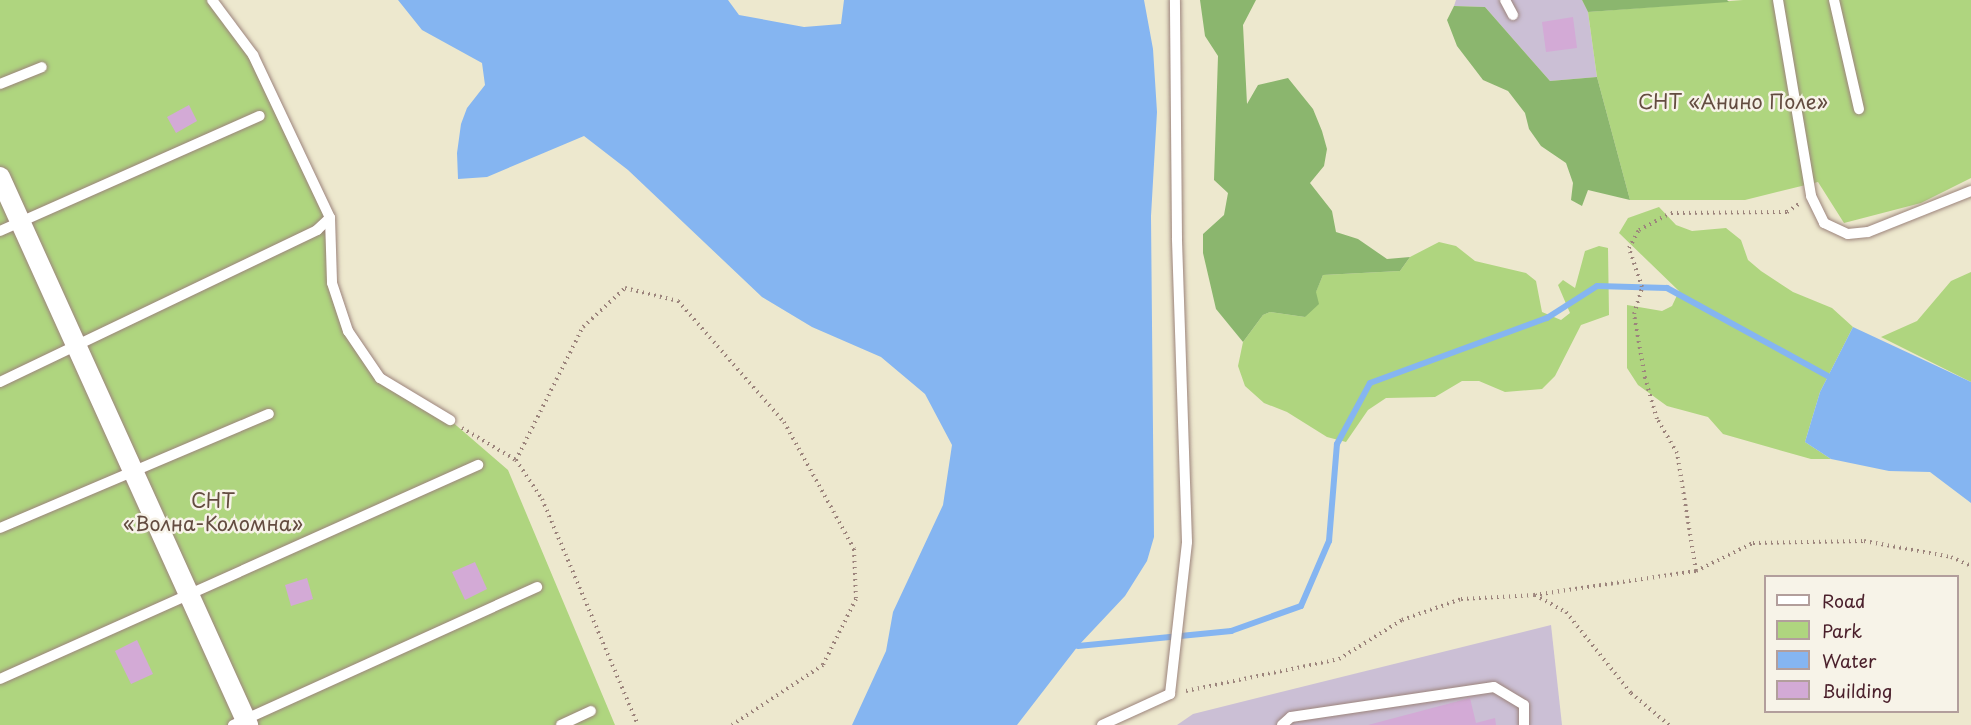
<!DOCTYPE html>
<html>
<head>
<meta charset="utf-8">
<style>
	body { margin:0 }
	#map { position:relative; width:1971px; height:725px; overflow:hidden; background:#ede8ce; font-family:"Playpen Sans",sans-serif }
	div>[style] { position:absolute }
	.industrial>* { inset:0; background:#cbbfd5 }
	.green>* { inset:0; background:#afd57f }
	.forest>* { inset:0; background:#8bb66e }
	.water>* { inset:0; background:#85b5f1 }
	.stream>* { height:6px; margin:-3px; padding:0 3px; transform-origin:3px; border-radius:3px; background:#85b5f1 }
	.building>* { inset:0; background:#d3aad6 }
	.path>* { height:4px; margin-top:-2px; transform-origin:0; background:repeating-linear-gradient(90deg,#9c847c 0 1.5px,transparent 0 6px) }
	.roads { filter:drop-shadow(0 0 2px #9c847c) drop-shadow(0 0 2px #9c847c) }
	.lane>* { height:10px; margin:-5px; padding:0 5px; transform-origin:5px; border-radius:5px; background:#fff }
	.street>* { height:20px; margin:-10px; padding:0 10px; transform-origin:10px; border-radius:10px; background:#fff }
	span { translate:-50% -50%; white-space:nowrap; text-align:center; line-height:1.15; -webkit-text-stroke:5px #f7f3e8; paint-order:stroke }
	.park-label { font-size:20px; color:#634c40 }
	.legend { position:absolute; left:1764px; top:575px; width:195px; height:138px; box-sizing:border-box; background:#f7f3e8; border:2px solid #b29e9c; margin:0; padding:8px 10px; list-style:none; font-size:18px; color:#4a1f2b }
	.legend li { display:flex; align-items:center; gap:12px; height:30px }
	.legend b { width:30px; border:2px solid #b29e9c }
</style>
</head>
<body>
<div id="map">
	<div class="industrial">
		<i style="clip-path:polygon(1456px 0,1582px 0,1588px 12px,1597px 77px,1550px 81px,1485px 7px,1454px 6px)"></i>
		<i style="clip-path:polygon(1551px 625px,1562px 725px,1177px 725px,1193px 714px)"></i>
	</div>
	<div class="green">
		<i style="clip-path:polygon(0 0,212px 0,253px 55px,330px 218px,332px 283px,348px 331px,380px 378px,450px 420px,508px 470px,615px 725px,0 725px)"></i>
		<i style="clip-path:polygon(1743px 0,1971px 0,1971px 178px,1921px 203px,1844px 223px,1818px 182px,1745px 200px,1630px 200px,1597px 77px,1588px 12px)"></i>
		<i style="clip-path:polygon(1659px 207px,1676px 225px,1692px 231px,1726px 228px,1741px 240px,1748px 260px,1761px 271px,1793px 292px,1832px 308px,1853px 327px,1820px 392px,1805px 442px,1831px 459px,1811px 459px,1723px 434px,1708px 417px,1667px 406px,1638px 385px,1627px 368px,1627px 305px,1662px 311px,1672px 306px,1679px 291px,1619px 233px,1628px 218px)"></i>
		<i style="clip-path:polygon(1439px 242px,1456px 246px,1475px 261px,1526px 273px,1536px 281px,1542px 312px,1561px 320px,1570px 313px,1558px 285px,1563px 280px,1575px 288px,1585px 251px,1599px 246px,1608px 248px,1609px 315px,1581px 325px,1555px 376px,1542px 389px,1505px 392px,1479px 381px,1462px 381px,1435px 397px,1386px 398px,1368px 410px,1346px 442px,1327px 437px,1287px 412px,1264px 403px,1245px 386px,1238px 366px,1243px 342px,1263px 315px,1270px 312px,1305px 317px,1323px 275px,1400px 271px,1410px 257px)"></i>
		<i style="clip-path:polygon(1971px 272px,1971px 382px,1881px 337px,1917px 321px,1951px 281px)"></i>
	</div>
	<div class="forest">
		<i style="clip-path:polygon(1200px 0,1256px 0,1243px 25px,1247px 104px,1258px 85px,1288px 78px,1313px 109px,1322px 131px,1327px 149px,1324px 166px,1310px 183px,1332px 211px,1336px 232px,1358px 239px,1387px 259px,1410px 257px,1400px 271px,1323px 275px,1316px 292px,1319px 304px,1305px 317px,1270px 312px,1263px 315px,1243px 342px,1216px 309px,1203px 253px,1203px 234px,1224px 215px,1228px 193px,1214px 180px,1218px 56px,1205px 36px)"></i>
		<i style="clip-path:polygon(1582px 0,1727px 0,1729px 2px,1588px 12px)"></i>
		<i style="clip-path:polygon(1454px 6px,1485px 7px,1550px 81px,1597px 77px,1630px 200px,1588px 190px,1582px 206px,1571px 200px,1573px 183px,1566px 163px,1541px 146px,1529px 129px,1525px 113px,1508px 91px,1483px 80px,1457px 46px,1447px 20px)"></i>
	</div>
	<div class="water">
		<i style="clip-path:polygon(398px 0,728px 0,739px 15px,804px 27px,841px 24px,844px 0,1144px 0,1153px 49px,1157px 112px,1151px 216px,1154px 537px,1147px 561px,1125px 596px,1078px 646px,1017px 725px,852px 725px,886px 651px,893px 612px,943px 505px,952px 445px,925px 394px,881px 357px,812px 327px,762px 297px,628px 170px,584px 136px,487px 177px,458px 179px,457px 153px,461px 124px,467px 108px,485px 85px,482px 63px,422px 30px)"></i>
		<i style="clip-path:polygon(1853px 327px,1971px 382px,1971px 503px,1930px 472px,1889px 471px,1831px 459px,1805px 442px,1820px 392px)"></i>
	</div>
	<div class="stream">
		<i style="left:1078px;top:646px;width:154px;rotate:-5.6deg"></i>
		<i style="left:1231px;top:631px;width:74px;rotate:-19.7deg"></i>
		<i style="left:1301px;top:606px;width:71px;rotate:-66.7deg"></i>
		<i style="left:1329px;top:541px;width:97px;rotate:-85.3deg"></i>
		<i style="left:1337px;top:444px;width:69px;rotate:-61.6deg"></i>
		<i style="left:1370px;top:383px;width:189px;rotate:-20.2deg"></i>
		<i style="left:1547px;top:318px;width:59px;rotate:-32.6deg"></i>
		<i style="left:1597px;top:286px;width:70px;rotate:1.6deg"></i>
		<i style="left:1667px;top:288px;width:183px;rotate:28.7deg"></i>
	</div>
	<div class="building">
		<i style="clip-path:polygon(1573px 17px,1577px 48px,1546px 52px,1542px 22px)"></i>
		<i style="clip-path:polygon(189px 105px,197px 121px,176px 133px,167px 117px)"></i>
		<i style="clip-path:polygon(475px 562px,487px 589px,465px 600px,452px 572px)"></i>
		<i style="clip-path:polygon(307px 578px,313px 599px,291px 606px,285px 585px)"></i>
		<i style="clip-path:polygon(137px 640px,153px 674px,131px 684px,115px 651px)"></i>
		<i style="clip-path:polygon(1470px 698px,1476px 723px,1495px 718px,1496px 725px,1368px 725px)"></i>
	</div>
	<div class="path">
		<i style="left:462px;top:428px;width:63px;rotate:30.7deg"></i>
		<i style="left:516px;top:460px;width:47px;rotate:56.3deg"></i>
		<i style="left:542px;top:499px;width:246px;rotate:67deg"></i>
		<i style="left:516px;top:460px;width:149px;rotate:-63.3deg"></i>
		<i style="left:583px;top:327px;width:57px;rotate:-42.9deg"></i>
		<i style="left:625px;top:288px;width:55px;rotate:13.8deg"></i>
		<i style="left:678px;top:301px;width:161px;rotate:48.8deg"></i>
		<i style="left:784px;top:422px;width:145px;rotate:61.1deg"></i>
		<i style="left:854px;top:549px;width:50px;rotate:87.7deg"></i>
		<i style="left:856px;top:599px;width:74px;rotate:116.6deg"></i>
		<i style="left:823px;top:665px;width:109px;rotate:146.6deg"></i>
		<i style="left:1696px;top:571px;width:120px;rotate:-99.1deg"></i>
		<i style="left:1677px;top:453px;width:39px;rotate:-120deg"></i>
		<i style="left:1657px;top:419px;width:43px;rotate:-106.3deg"></i>
		<i style="left:1645px;top:378px;width:65px;rotate:-99.8deg"></i>
		<i style="left:1634px;top:314px;width:28px;rotate:-73deg"></i>
		<i style="left:1642px;top:287px;width:41px;rotate:-108.4deg"></i>
		<i style="left:1629px;top:248px;width:21px;rotate:-61deg"></i>
		<i style="left:1639px;top:230px;width:36px;rotate:-28deg"></i>
		<i style="left:1671px;top:213px;width:116px;rotate:-0.5deg"></i>
		<i style="left:1787px;top:212px;width:14px;rotate:-34deg"></i>
		<i style="left:1535px;top:595px;width:35px;rotate:29deg"></i>
		<i style="left:1566px;top:612px;width:104px;rotate:51.3deg"></i>
		<i style="left:1631px;top:693px;width:50px;rotate:40.1deg"></i>
		<i style="left:1186px;top:691px;width:156px;rotate:-11.8deg"></i>
		<i style="left:1339px;top:659px;width:74px;rotate:-31.8deg"></i>
		<i style="left:1402px;top:620px;width:63px;rotate:-19.6deg"></i>
		<i style="left:1461px;top:599px;width:73px;rotate:-3.1deg"></i>
		<i style="left:1534px;top:595px;width:164px;rotate:-8.4deg"></i>
		<i style="left:1696px;top:571px;width:64px;rotate:-26.2deg"></i>
		<i style="left:1753px;top:543px;width:111px;rotate:-1deg"></i>
		<i style="left:1864px;top:541px;width:88px;rotate:10.4deg"></i>
		<i style="left:1951px;top:557px;width:22px;rotate:24deg"></i>
	</div>
	<div class="roads">
		<div class="lane">
			<i style="left:212px;top:0;width:69px;rotate:53.3deg"></i>
			<i style="left:253px;top:55px;width:180px;rotate:64.7deg"></i>
			<i style="left:330px;top:218px;width:65px;rotate:88.2deg"></i>
			<i style="left:332px;top:283px;width:51px;rotate:71.6deg"></i>
			<i style="left:348px;top:331px;width:57px;rotate:55.8deg"></i>
			<i style="left:380px;top:378px;width:82px;rotate:31deg"></i>
			<i style="left:1505px;top:0;width:17px;rotate:62deg"></i>
			<i style="left:1778px;top:0;width:199px;rotate:80.4deg"></i>
			<i style="left:1811px;top:196px;width:30px;rotate:64deg"></i>
			<i style="left:1824px;top:223px;width:26px;rotate:25deg"></i>
			<i style="left:1848px;top:234px;width:20px;rotate:-6deg"></i>
			<i style="left:1868px;top:232px;width:111px;rotate:-21.7deg"></i>
			<i style="left:1834px;top:0;width:112px;rotate:77.1deg"></i>
			<i style="left:0;top:84px;width:45px;rotate:-22deg"></i>
			<i style="left:0;top:231px;width:284px;rotate:-23.9deg"></i>
			<i style="left:0;top:382px;width:352px;rotate:-25.6deg"></i>
			<i style="left:317px;top:230px;width:18px;rotate:-43deg"></i>
			<i style="left:0;top:528px;width:292px;rotate:-23deg"></i>
			<i style="left:0;top:679px;width:524px;rotate:-24.12deg"></i>
			<i style="left:233px;top:725px;width:334px;rotate:-24.4deg"></i>
			<i style="left:561px;top:725px;width:33px;rotate:-25deg"></i>
			<i style="left:1102px;top:725px;width:75px;rotate:-24.5deg"></i>
			<i style="left:1170px;top:694px;width:153px;rotate:-83.6deg"></i>
			<i style="left:1187px;top:542px;width:304px;rotate:-91.9deg"></i>
			<i style="left:1177px;top:238px;width:238px;rotate:-90.5deg"></i>
			<i style="left:1282px;top:725px;width:12px;rotate:-42deg"></i>
			<i style="left:1291px;top:717px;width:205px;rotate:-8.4deg"></i>
			<i style="left:1494px;top:687px;width:35px;rotate:31deg"></i>
			<i style="left:1524px;top:705px;width:20px;rotate:90deg"></i>
		</div>
		<div class="street">
			<i style="left:0;top:177px;width:602px;rotate:65.65deg"></i>
		</div>
	</div>
	<div class="park-label">
		<span style="left:1733px;top:101px">СНТ «Анино Поле»</span>
		<span style="left:213px;top:512px">СНТ<br>«Волна-Коломна»</span>
	</div>
	<ul class="legend">
	<li><b style="height:8px;background:#fff"></b>Road</li>
	<li><b style="height:16px;background:#afd57f"></b>Park</li>
	<li><b style="height:16px;background:#85b5f1"></b>Water</li>
	<li><b style="height:16px;background:#d3aad6"></b>Building</li>
	</ul>
</div>
</body>
</html>
